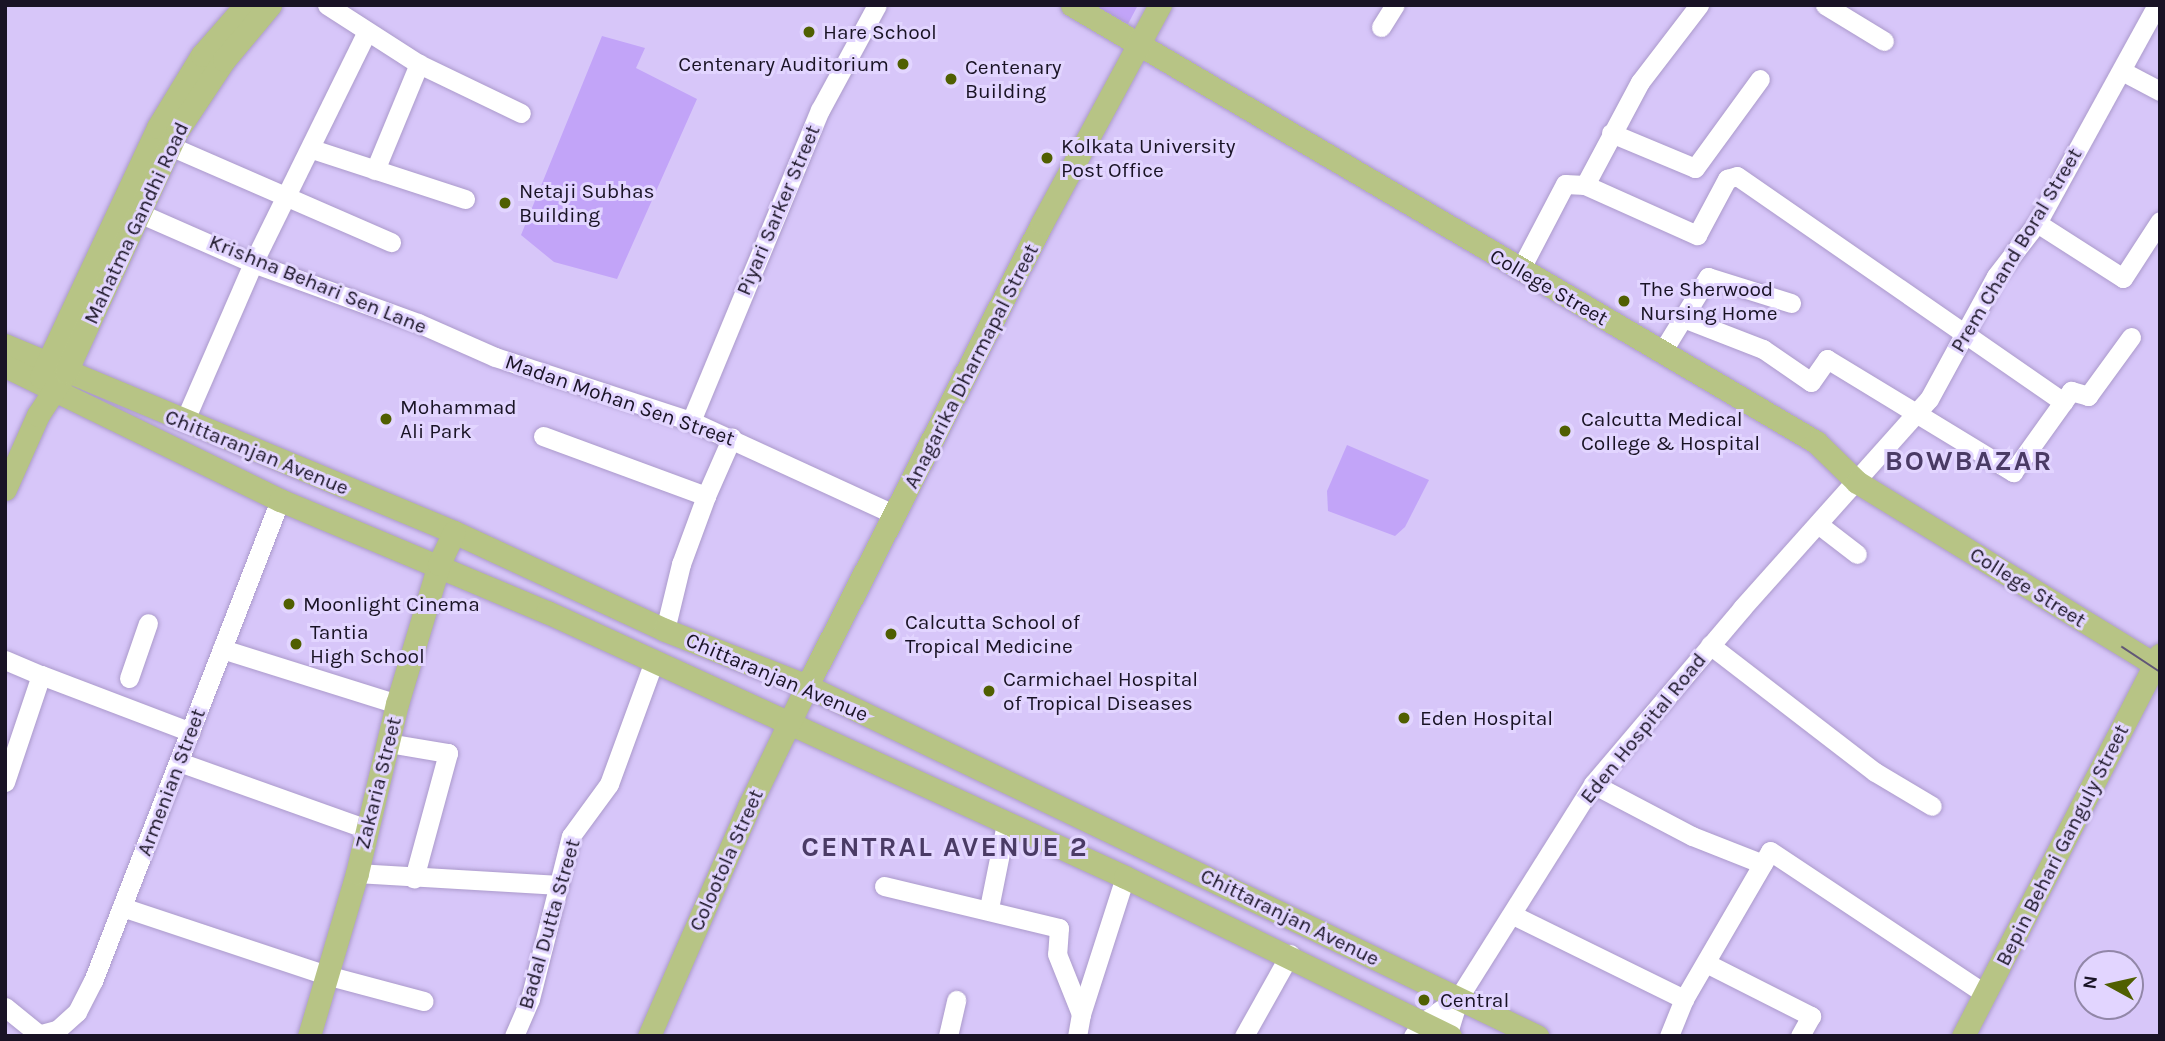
<!DOCTYPE html>
<html>
<head>
<meta charset="utf-8">
<style>
	body { margin:0 }
	#map { position:relative; width:2165px; height:1041px; overflow:hidden; background:#d7c6f9; font-family:Karla,sans-serif }
	div>[style] { position:absolute }
	.green>* { inset:0; background:#c2a4f8 }
	.roads { filter:drop-shadow(0 0 2px #ab9acb) drop-shadow(0 0 2px #ab9acb) }
	.minor>* { height:19px; margin:-9.5px; padding:0 9.5px; transform-origin:9.5px; border-radius:9.5px; background:#fff }
	.major>* { height:23px; margin:-11.5px; padding:0 11.5px; transform-origin:11.5px; border-radius:11.5px; background:#b7c485 }
	.tram>* { height:2px; margin:-1px; padding:0 1px; transform-origin:1px; border-radius:1px; background:#615776 }
	.dots>* { width:19px; height:19px; translate:-50% -50%; box-sizing:border-box; border:4px solid #e2d5ff; border-radius:50% }
	span { translate:-50% -50%; white-space:nowrap; text-align:center; line-height:1.15; -webkit-text-stroke:6px #e2d5ff; paint-order:stroke }
	.poi-label { font-size:21px; color:#191325 }
	.left { translate:0 -50%; text-align:left }
	.right { translate:-100% -50%; text-align:right }
	.street-label { font-size:21px; color:#191325 }
	.district-label { font-size:28px; color:#4a3b65; font-weight:700; letter-spacing:2px }
	.frame { position:absolute; inset:0; border:7px solid #191325; pointer-events:none }
	.north { position:absolute; left:2074px; top:950px; width:70px; height:70px; box-sizing:border-box; background:#e2d5ff; border:2px solid #9287a8; border-radius:50%; rotate:278deg; font-size:19px; font-weight:700; line-height:28px; text-align:center; color:#191325 }
	.north::after { content:''; display:block; margin:auto; width:24px; height:32px; background:#505f01; clip-path:polygon(50% 0,100% 100%,50% 72%,0 100%) }
</style>
</head>
<body>
<div id="map">
	<div class="green">
		<i style="clip-path:polygon(1094px 5px,1138px 5px,1128px 24px)"></i>
		<i style="clip-path:polygon(602px 36px,645px 48px,636px 68px,697px 99px,617px 279px,554px 262px,521px 235px)"></i>
		<i style="clip-path:polygon(1347px 445px,1429px 480px,1405px 527px,1395px 536px,1328px 511px,1327px 491px)"></i>
	</div>
	<div class="roads">
		<div class="minor">
			<i style="left:327px;top:5px;width:109px;rotate:32.7deg"></i>
			<i style="left:419px;top:64px;width:113px;rotate:25.7deg"></i>
			<i style="left:1825px;top:5px;width:69px;rotate:31.4deg"></i>
			<i style="left:1381px;top:27px;width:26px;rotate:-58deg"></i>
			<i style="left:2122px;top:71px;width:43px;rotate:27.8deg"></i>
			<i style="left:1611px;top:133px;width:91px;rotate:22.6deg"></i>
			<i style="left:1695px;top:168px;width:110px;rotate:-53.9deg"></i>
			<i style="left:170px;top:146px;width:241px;rotate:23.5deg"></i>
			<i style="left:312px;top:149px;width:161px;rotate:18.1deg"></i>
			<i style="left:375px;top:170px;width:115px;rotate:-67.5deg"></i>
			<i style="left:1585px;top:185px;width:123px;rotate:24.1deg"></i>
			<i style="left:1697px;top:235px;width:64px;rotate:-61.8deg"></i>
			<i style="left:1727px;top:179px;width:10px;rotate:-17deg"></i>
			<i style="left:1737px;top:176px;width:397px;rotate:34.7deg"></i>
			<i style="left:139px;top:213px;width:124px;rotate:23.7deg"></i>
			<i style="left:253px;top:263px;width:176px;rotate:20deg"></i>
			<i style="left:418px;top:323px;width:84px;rotate:23.8deg"></i>
			<i style="left:495px;top:357px;width:206px;rotate:18.1deg"></i>
			<i style="left:691px;top:421px;width:225px;rotate:24.7deg"></i>
			<i style="left:2037px;top:223px;width:102px;rotate:32.6deg"></i>
			<i style="left:2123px;top:278px;width:68px;rotate:-57deg"></i>
			<i style="left:1520px;top:270px;width:97px;rotate:-62.4deg"></i>
			<i style="left:1565px;top:184px;width:20px;rotate:3deg"></i>
			<i style="left:1585px;top:185px;width:117px;rotate:-61.9deg"></i>
			<i style="left:1640px;top:82px;width:97px;rotate:-52.5deg"></i>
			<i style="left:1683px;top:318px;width:86px;rotate:21.2deg"></i>
			<i style="left:1763px;top:349px;width:58px;rotate:34.5deg"></i>
			<i style="left:1811px;top:382px;width:28px;rotate:-55deg"></i>
			<i style="left:1827px;top:359px;width:218px;rotate:31.3deg"></i>
			<i style="left:2013px;top:472px;width:100px;rotate:-54.4deg"></i>
			<i style="left:2071px;top:391px;width:18px;rotate:16deg"></i>
			<i style="left:2088px;top:396px;width:73px;rotate:-53.9deg"></i>
			<i style="left:1662px;top:352px;width:88px;rotate:-58.5deg"></i>
			<i style="left:1708px;top:277px;width:87px;rotate:17.4deg"></i>
			<i style="left:691px;top:421px;width:337px;rotate:-67.5deg"></i>
			<i style="left:820px;top:110px;width:119px;rotate:-61.5deg"></i>
			<i style="left:184px;top:422px;width:173px;rotate:-66.5deg"></i>
			<i style="left:253px;top:263px;width:256px;rotate:-63.8deg"></i>
			<i style="left:543px;top:436px;width:174px;rotate:20.2deg"></i>
			<i style="left:706px;top:496px;width:64px;rotate:-66.2deg"></i>
			<i style="left:1818px;top:524px;width:49px;rotate:37.6deg"></i>
			<i style="left:665px;top:630px;width:68px;rotate:-76.4deg"></i>
			<i style="left:681px;top:564px;width:72px;rotate:-69.8deg"></i>
			<i style="left:1710px;top:645px;width:208px;rotate:37.6deg"></i>
			<i style="left:1875px;top:772px;width:66px;rotate:30.8deg"></i>
			<i style="left:222px;top:649px;width:183px;rotate:17.4deg"></i>
			<i style="left:5px;top:660px;width:39px;rotate:23deg"></i>
			<i style="left:41px;top:675px;width:113px;rotate:108.6deg"></i>
			<i style="left:41px;top:675px;width:160px;rotate:20.8deg"></i>
			<i style="left:129px;top:678px;width:58px;rotate:-70.9deg"></i>
			<i style="left:388px;top:743px;width:61px;rotate:9.5deg"></i>
			<i style="left:448px;top:753px;width:130px;rotate:105.2deg"></i>
			<i style="left:179px;top:762px;width:196px;rotate:19.6deg"></i>
			<i style="left:1593px;top:784px;width:112px;rotate:27.7deg"></i>
			<i style="left:1692px;top:836px;width:76px;rotate:21.5deg"></i>
			<i style="left:357px;top:873px;width:202px;rotate:3.4deg"></i>
			<i style="left:884px;top:886px;width:180px;rotate:13.5deg"></i>
			<i style="left:1059px;top:928px;width:26px;rotate:94deg"></i>
			<i style="left:1057px;top:954px;width:65px;rotate:68.2deg"></i>
			<i style="left:1081px;top:1014px;width:22px;rotate:100deg"></i>
			<i style="left:122px;top:907px;width:215px;rotate:18.4deg"></i>
			<i style="left:326px;top:975px;width:101px;rotate:14.9deg"></i>
			<i style="left:989px;top:908px;width:86px;rotate:-78.6deg"></i>
			<i style="left:1513px;top:915px;width:191px;rotate:26.2deg"></i>
			<i style="left:1706px;top:963px;width:118px;rotate:26.8deg"></i>
			<i style="left:1811px;top:1016px;width:23px;rotate:119deg"></i>
			<i style="left:5px;top:1007px;width:40px;rotate:39deg"></i>
			<i style="left:1081px;top:1014px;width:144px;rotate:-72.2deg"></i>
			<i style="left:34px;top:1036px;width:24px;rotate:-15deg"></i>
			<i style="left:57px;top:1030px;width:27px;rotate:-42deg"></i>
			<i style="left:77px;top:1012px;width:35px;rotate:-63deg"></i>
			<i style="left:93px;top:981px;width:516px;rotate:-68.76deg"></i>
			<i style="left:514px;top:1036px;width:40px;rotate:-66.6deg"></i>
			<i style="left:530px;top:999px;width:168px;rotate:-75.9deg"></i>
			<i style="left:571px;top:836px;width:64px;rotate:-53.8deg"></i>
			<i style="left:609px;top:784px;width:131px;rotate:-69.9deg"></i>
			<i style="left:948px;top:1036px;width:37px;rotate:-77deg"></i>
			<i style="left:1244px;top:1036px;width:94px;rotate:-60.7deg"></i>
			<i style="left:1413px;top:1036px;width:17px;rotate:-54deg"></i>
			<i style="left:1423px;top:1022px;width:44px;rotate:-34.8deg"></i>
			<i style="left:1447px;top:1036px;width:41px;rotate:-72.9deg"></i>
			<i style="left:1459px;top:997px;width:252px;rotate:-57.8deg"></i>
			<i style="left:1593px;top:784px;width:231px;rotate:-49.7deg"></i>
			<i style="left:1742px;top:608px;width:280px;rotate:-48.2deg"></i>
			<i style="left:1929px;top:399px;width:140px;rotate:-61.4deg"></i>
			<i style="left:1996px;top:276px;width:67px;rotate:-52.3deg"></i>
			<i style="left:2037px;top:223px;width:249px;rotate:-61.2deg"></i>
			<i style="left:1669px;top:1036px;width:40px;rotate:-68deg"></i>
			<i style="left:1684px;top:999px;width:171px;rotate:-59.8deg"></i>
			<i style="left:1770px;top:851px;width:258px;rotate:33.6deg"></i>
		</div>
		<div class="major">
			<i style="left:1072px;top:5px;width:863px;rotate:30.43deg"></i>
			<i style="left:1816px;top:442px;width:57px;rotate:44.3deg"></i>
			<i style="left:1857px;top:482px;width:356px;rotate:31.5deg"></i>
			<i style="left:5px;top:345px;width:486px;rotate:22.6deg"></i>
			<i style="left:454px;top:532px;width:233px;rotate:24.9deg"></i>
			<i style="left:665px;top:630px;width:153px;rotate:21.5deg"></i>
			<i style="left:807px;top:686px;width:810px;rotate:25.62deg"></i>
			<i style="left:5px;top:366px;width:306px;rotate:26deg"></i>
			<i style="left:280px;top:500px;width:290px;rotate:22.8deg"></i>
			<i style="left:547px;top:612px;width:636px;rotate:24.63deg"></i>
			<i style="left:1125px;top:877px;width:362px;rotate:26.1deg"></i>
			<i style="left:41px;top:377px;width:276px;rotate:-64.9deg"></i>
			<i style="left:158px;top:127px;width:84px;rotate:-58.6deg"></i>
			<i style="left:202px;top:55px;width:67px;rotate:-48.7deg"></i>
			<i style="left:5px;top:489px;width:81px;rotate:-66deg"></i>
			<i style="left:38px;top:415px;width:51px;rotate:-56.9deg"></i>
			<i style="left:66px;top:372px;width:265px;rotate:-65.3deg"></i>
			<i style="left:177px;top:131px;width:85px;rotate:-56.5deg"></i>
			<i style="left:224px;top:60px;width:72px;rotate:-50.1deg"></i>
			<i style="left:309px;top:1036px;width:170px;rotate:-73.6deg"></i>
			<i style="left:357px;top:873px;width:174px;rotate:-76.7deg"></i>
			<i style="left:397px;top:704px;width:146px;rotate:-73.3deg"></i>
			<i style="left:439px;top:564px;width:35px;rotate:-65deg"></i>
			<i style="left:649px;top:1036px;width:251px;rotate:-66.5deg"></i>
			<i style="left:749px;top:806px;width:133px;rotate:-64.2deg"></i>
			<i style="left:807px;top:686px;width:519px;rotate:-63.09deg"></i>
			<i style="left:1042px;top:223px;width:248px;rotate:-61.6deg"></i>
			<i style="left:1963px;top:1036px;width:429px;rotate:-62.7deg"></i>
		</div>
	</div>
	<div class="tram">
		<i style="left:2122px;top:647px;width:45px;rotate:33.3deg"></i>
	</div>
	<div class="dots">
		<i style="left:809px;top:32px;background:#505f01"></i>
		<i style="left:903px;top:64px;background:#505f01"></i>
		<i style="left:951px;top:79px;background:#505f01"></i>
		<i style="left:1047px;top:158px;background:#505f01"></i>
		<i style="left:505px;top:203px;background:#505f01"></i>
		<i style="left:1624px;top:301px;background:#505f01"></i>
		<i style="left:386px;top:419px;background:#505f01"></i>
		<i style="left:1565px;top:431px;background:#505f01"></i>
		<i style="left:289px;top:604px;background:#505f01"></i>
		<i style="left:891px;top:634px;background:#505f01"></i>
		<i style="left:296px;top:644px;background:#505f01"></i>
		<i style="left:989px;top:691px;background:#505f01"></i>
		<i style="left:1404px;top:718px;background:#505f01"></i>
		<i style="left:1424px;top:1000px;background:#505f01"></i>
	</div>
	<div class="poi-label">
		<span class="left" style="left:823px;top:32px">Hare School</span>
		<span class="right" style="left:889px;top:64px">Centenary Auditorium</span>
		<span class="left" style="left:965px;top:79px">Centenary<br>Building</span>
		<span class="left" style="left:1061px;top:158px">Kolkata University<br>Post Office</span>
		<span class="left" style="left:519px;top:203px">Netaji Subhas<br>Building</span>
		<span class="left" style="left:1640px;top:301px">The Sherwood<br>Nursing Home</span>
		<span class="left" style="left:400px;top:419px">Mohammad<br>Ali Park</span>
		<span class="left" style="left:1581px;top:431px">Calcutta Medical<br>College &amp; Hospital</span>
		<span class="left" style="left:303px;top:604px">Moonlight Cinema</span>
		<span class="left" style="left:905px;top:634px">Calcutta School of<br>Tropical Medicine</span>
		<span class="left" style="left:310px;top:644px">Tantia<br>High School</span>
		<span class="left" style="left:1003px;top:691px">Carmichael Hospital<br>of Tropical Diseases</span>
		<span class="left" style="left:1420px;top:718px">Eden Hospital</span>
		<span class="left" style="left:1440px;top:1000px">Central</span>
	</div>
	<div class="street-label">
		<span style="left:778px;top:210px;rotate:-67deg">Piyari Sarker Street</span>
		<span style="left:136px;top:223px;rotate:-65deg">Mahatma Gandhi Road</span>
		<span style="left:2016px;top:250px;rotate:-59deg">Prem Chand Boral Street</span>
		<span style="left:318px;top:284px;rotate:22deg">Krishna Behari Sen Lane</span>
		<span style="left:1549px;top:287px;rotate:30deg">College Street</span>
		<span style="left:971px;top:366px;rotate:-63deg">Anagarika Dharmapal Street</span>
		<span style="left:620px;top:400px;rotate:19deg">Madan Mohan Sen Street</span>
		<span style="left:257px;top:452px;rotate:22deg">Chittaranjan Avenue</span>
		<span style="left:2028px;top:587px;rotate:32deg">College Street</span>
		<span style="left:777px;top:677px;rotate:23deg">Chittaranjan Avenue</span>
		<span style="left:1643px;top:728px;rotate:-51deg">Eden Hospital Road</span>
		<span style="left:171px;top:782px;rotate:-69deg">Armenian Street</span>
		<span style="left:378px;top:783px;rotate:-76deg">Zakaria Street</span>
		<span style="left:2062px;top:845px;rotate:-63deg">Bepin Behari Ganguly Street</span>
		<span style="left:726px;top:860px;rotate:-66deg">Colootola Street</span>
		<span style="left:1290px;top:917px;rotate:26deg">Chittaranjan Avenue</span>
		<span style="left:549px;top:924px;rotate:-74deg">Badal Dutta Street</span>
	</div>
	<div class="district-label">
		<span style="left:1969px;top:461px">BOWBAZAR</span>
		<span style="left:945px;top:847px">CENTRAL AVENUE 2</span>
	</div>
	<div class="frame"></div>
	<div class="north">N</div>
</div>
</body>
</html>
